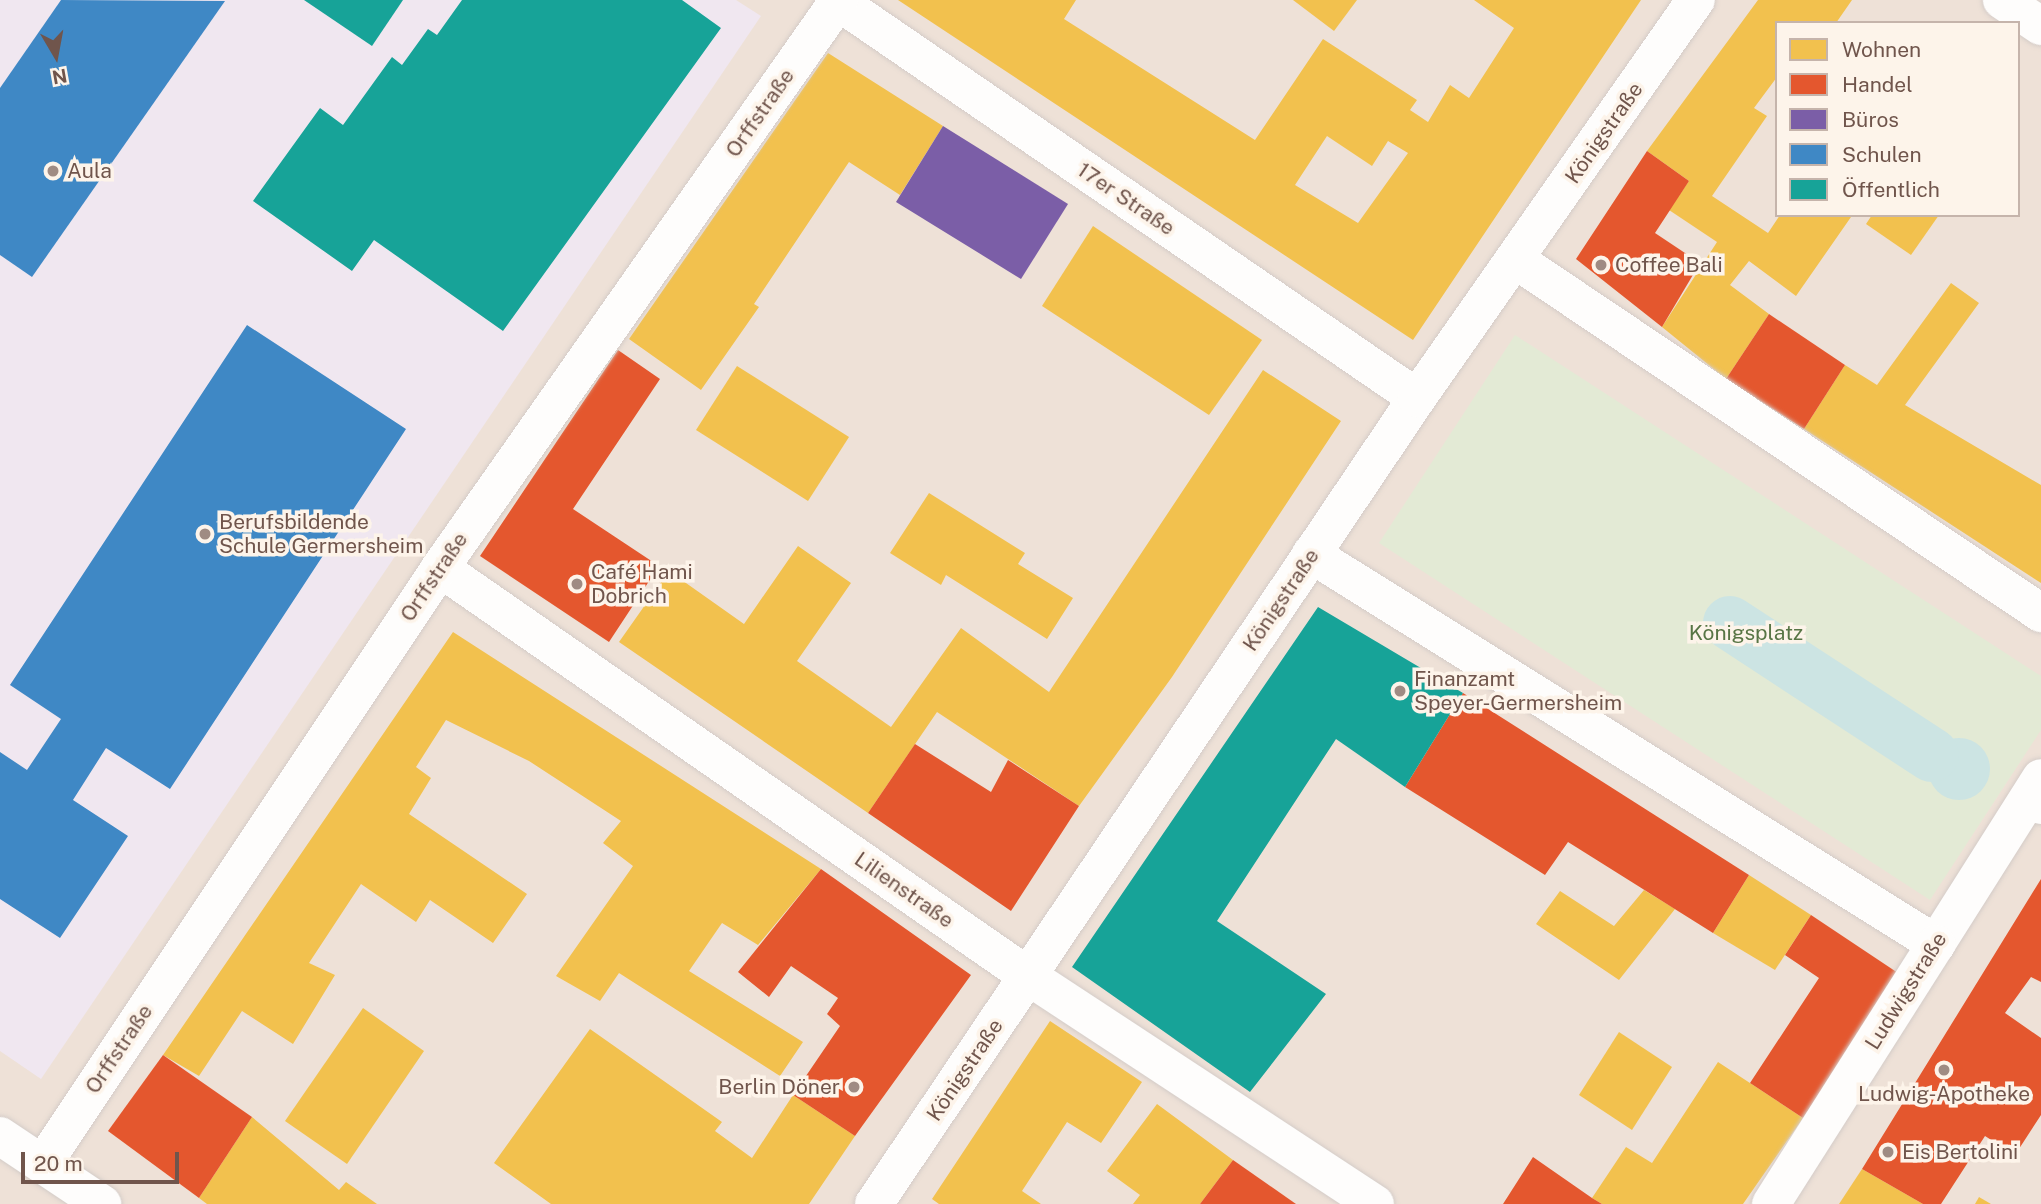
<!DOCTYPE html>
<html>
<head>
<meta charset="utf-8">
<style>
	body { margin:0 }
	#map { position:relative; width:2041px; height:1204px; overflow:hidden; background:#f5efe9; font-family:"Public Sans",sans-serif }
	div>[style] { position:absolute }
	.residential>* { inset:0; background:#eee1d7 }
	.education>* { inset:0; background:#f0e7f0 }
	.green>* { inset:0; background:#e3ead5 }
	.water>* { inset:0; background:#cce4e3 }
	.round { border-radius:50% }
	.homes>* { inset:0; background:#f2c14e }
	.shops>* { inset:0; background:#e4572e }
	.offices>* { inset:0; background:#7b5ea7 }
	.schools>* { inset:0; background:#3f88c5 }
	.public>* { inset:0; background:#17a398 }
	.canal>* { height:54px; margin:-27px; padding:0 27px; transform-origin:27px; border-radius:27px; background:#cce4e3 }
	.roads { filter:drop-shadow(0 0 2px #d4ccc8) drop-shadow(0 0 2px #d4ccc8) }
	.pedestrian>* { height:38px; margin:-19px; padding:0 19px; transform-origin:19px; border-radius:19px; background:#fefdfc }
	.minor>* { height:38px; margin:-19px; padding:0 19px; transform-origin:19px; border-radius:19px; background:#fefdfc }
	.dots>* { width:19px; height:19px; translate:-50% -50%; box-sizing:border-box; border:4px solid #fdf4ea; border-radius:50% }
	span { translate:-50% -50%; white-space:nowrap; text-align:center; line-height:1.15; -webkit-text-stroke:7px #fdf4ea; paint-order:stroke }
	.street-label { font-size:21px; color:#70554c }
	.poi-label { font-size:21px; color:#70554c }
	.left { translate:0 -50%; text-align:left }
	.right { translate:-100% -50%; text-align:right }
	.park-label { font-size:21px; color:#587545 }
	.legend { position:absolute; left:1775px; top:21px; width:245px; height:196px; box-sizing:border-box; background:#fdf4ea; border:2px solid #c5b4ab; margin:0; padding:9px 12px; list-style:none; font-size:21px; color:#70554c }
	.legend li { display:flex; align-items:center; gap:14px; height:35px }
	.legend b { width:35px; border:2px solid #c5b4ab }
	.north { position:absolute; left:21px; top:21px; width:70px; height:70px; -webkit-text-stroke:5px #fdf4ea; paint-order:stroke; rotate:170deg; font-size:19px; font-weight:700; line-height:28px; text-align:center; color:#70554c }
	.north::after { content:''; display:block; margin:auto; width:24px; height:32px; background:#70554c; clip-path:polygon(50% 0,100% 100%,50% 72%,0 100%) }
	.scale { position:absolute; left:21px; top:1152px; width:158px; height:32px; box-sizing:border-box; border:4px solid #70554c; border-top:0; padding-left:9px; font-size:21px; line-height:24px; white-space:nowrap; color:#70554c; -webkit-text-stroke:5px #fdf4ea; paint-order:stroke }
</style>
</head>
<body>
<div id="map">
	<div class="residential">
		<i style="clip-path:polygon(evenodd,0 0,2041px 0,2041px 1204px,0 1204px,0 0,1777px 23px,2018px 23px,2018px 215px,1777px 215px,1777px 23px)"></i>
	</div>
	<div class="education">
		<i style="clip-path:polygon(0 0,736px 0,761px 16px,41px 1079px,0 1051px)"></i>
	</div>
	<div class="green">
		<i style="clip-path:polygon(1515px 335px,2041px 676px,2041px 730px,1930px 900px,1379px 543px)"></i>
	</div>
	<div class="water">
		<i class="round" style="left:1928px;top:738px;width:62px;height:62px"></i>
	</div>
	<div class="homes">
		<i style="clip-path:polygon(evenodd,898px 0,1076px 0,1064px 19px,1255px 140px,1323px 39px,1417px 100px,1410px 110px,1428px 122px,1450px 85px,1469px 98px,1514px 28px,1474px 0,1641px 0,1413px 340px,898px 0,1327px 136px,1372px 166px,1388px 141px,1408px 153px,1358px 223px,1295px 185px,1327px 136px)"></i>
		<i style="clip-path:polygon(1293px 0,1357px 0,1334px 31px)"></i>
		<i style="clip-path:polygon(1758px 0,1852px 0,1836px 23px,1777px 23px,1777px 77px,1754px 108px,1767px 116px,1712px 196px,1768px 233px,1780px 215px,1851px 217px,1796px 296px,1749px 261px,1730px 285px,1769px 314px,1726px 379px,1662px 327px,1717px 242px,1669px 210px,1689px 181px,1647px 151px)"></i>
		<i style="clip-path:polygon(828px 53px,943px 126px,900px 195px,849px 162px,754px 304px,759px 307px,701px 390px,629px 339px)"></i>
		<i style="clip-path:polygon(1872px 215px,1939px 215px,1911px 255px,1866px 224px)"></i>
		<i style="clip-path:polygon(1093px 226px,1262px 340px,1209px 415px,1042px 306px)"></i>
		<i style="clip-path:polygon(1951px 283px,1979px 303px,1905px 405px,2041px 485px,2041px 583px,1804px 429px,1845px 365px,1877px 385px)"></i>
		<i style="clip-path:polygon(737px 366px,849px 437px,808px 501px,696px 430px)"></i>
		<i style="clip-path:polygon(1263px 370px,1341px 421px,1172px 677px,1079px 806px,937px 712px,868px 813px,619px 642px,669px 571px,744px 624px,798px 546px,851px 583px,797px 661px,891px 727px,961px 628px,1049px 692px)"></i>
		<i style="clip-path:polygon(929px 493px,1025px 553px,1018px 564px,1073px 598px,1047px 639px,946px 575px,941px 585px,890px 553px)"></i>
		<i style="clip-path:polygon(453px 632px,821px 869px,758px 945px,722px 923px,689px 971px,803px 1042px,780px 1076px,619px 973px,600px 1001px,556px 976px,633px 866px,603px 843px,621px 821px,529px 761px,446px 720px,416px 767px,431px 778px,409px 814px,527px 894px,493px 943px,430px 900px,416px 922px,361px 884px,309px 963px,335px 975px,293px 1044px,242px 1011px,199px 1076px,163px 1055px)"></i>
		<i style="clip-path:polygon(1749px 875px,1811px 915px,1775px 970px,1713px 933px)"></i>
		<i style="clip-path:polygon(1644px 890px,1675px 909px,1619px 980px,1536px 924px,1560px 891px,1614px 926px)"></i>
		<i style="clip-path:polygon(363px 1008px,424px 1051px,347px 1164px,285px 1121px)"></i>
		<i style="clip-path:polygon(1050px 1021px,1142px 1082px,1101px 1143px,1067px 1122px,1022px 1191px,1041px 1204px,939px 1204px,932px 1199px)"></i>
		<i style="clip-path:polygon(590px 1029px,722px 1122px,715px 1131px,752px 1158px,793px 1095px,855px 1136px,809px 1204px,551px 1204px,494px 1163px)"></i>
		<i style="clip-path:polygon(1619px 1032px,1672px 1067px,1632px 1130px,1579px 1095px)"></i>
		<i style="clip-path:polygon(1718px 1062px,1803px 1118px,1743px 1204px,1602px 1204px,1592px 1198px,1626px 1147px,1652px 1163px)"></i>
		<i style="clip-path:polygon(1157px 1104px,1233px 1160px,1200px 1204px,1133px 1204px,1140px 1195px,1107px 1171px)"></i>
		<i style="clip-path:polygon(252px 1117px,339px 1190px,346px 1182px,377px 1204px,207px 1204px,199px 1198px)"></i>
		<i style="clip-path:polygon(1862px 1169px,1923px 1204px,1839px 1204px)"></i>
		<i style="clip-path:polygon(1979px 1197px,1991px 1204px,1975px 1204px)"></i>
	</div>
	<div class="shops">
		<i style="clip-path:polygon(1647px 151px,1689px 181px,1655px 233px,1700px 263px,1662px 327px,1576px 259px)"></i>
		<i style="clip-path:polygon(1769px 314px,1845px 365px,1804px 429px,1726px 379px)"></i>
		<i style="clip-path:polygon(618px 350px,660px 379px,573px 509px,659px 566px,609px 642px,480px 556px)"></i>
		<i style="clip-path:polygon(1463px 693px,1749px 875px,1713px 933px,1568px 842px,1545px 875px,1405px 787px)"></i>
		<i style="clip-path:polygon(915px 744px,991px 792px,1008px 760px,1079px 806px,1011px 911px,868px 813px)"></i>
		<i style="clip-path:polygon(821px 869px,971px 975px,855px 1136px,793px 1095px,840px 1026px,827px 1014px,838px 998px,791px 966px,769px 997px,738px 972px)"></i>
		<i style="clip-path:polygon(2041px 879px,2041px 982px,2031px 977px,2005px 1013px,2041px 1038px,2041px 1115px,2015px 1155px,1985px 1136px,1941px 1204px,1923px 1204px,1862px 1169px)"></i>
		<i style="clip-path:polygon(1811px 915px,1901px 975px,1803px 1118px,1750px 1083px,1819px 978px,1785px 955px)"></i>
		<i style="clip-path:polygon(163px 1055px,252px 1117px,199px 1198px,108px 1131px)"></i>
		<i style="clip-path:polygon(1533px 1157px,1592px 1198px,1602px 1204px,1503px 1204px)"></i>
		<i style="clip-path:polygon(1233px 1160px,1296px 1204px,1200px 1204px)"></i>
	</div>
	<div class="offices">
		<i style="clip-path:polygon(943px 126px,1068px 204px,1021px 279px,896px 202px)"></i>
	</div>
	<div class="schools">
		<i style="clip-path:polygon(61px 0,225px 1px,32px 277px,0 255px,0 88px)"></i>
		<i style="clip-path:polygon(247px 325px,406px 429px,170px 789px,106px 748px,73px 800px,128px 836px,60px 938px,0 899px,0 752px,27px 770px,61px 719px,10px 685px)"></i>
	</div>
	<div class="public">
		<i style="clip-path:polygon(304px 0,403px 0,372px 46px)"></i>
		<i style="clip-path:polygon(462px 0,682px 0,721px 28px,503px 331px,374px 240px,352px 271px,253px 201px,320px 108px,343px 125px,392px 57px,402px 65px,428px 29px,437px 35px)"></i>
		<i style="clip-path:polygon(1318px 607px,1463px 693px,1405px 787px,1336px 739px,1217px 921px,1326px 994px,1250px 1092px,1072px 967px)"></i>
	</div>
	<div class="canal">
		<i style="left:1730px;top:623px;width:241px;rotate:33.2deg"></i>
	</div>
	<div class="roads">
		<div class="pedestrian">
			<i style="left:1936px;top:944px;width:196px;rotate:-57.7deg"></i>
		</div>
		<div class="minor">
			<i style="left:836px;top:0;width:704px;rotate:34.41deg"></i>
			<i style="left:2002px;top:0;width:47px;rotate:33.7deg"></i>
			<i style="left:1516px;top:260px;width:633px;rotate:33.92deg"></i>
			<i style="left:1311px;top:554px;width:737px;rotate:31.96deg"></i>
			<i style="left:1936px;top:944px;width:308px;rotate:122.4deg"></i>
			<i style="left:440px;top:568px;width:716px;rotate:34.76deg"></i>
			<i style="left:1028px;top:976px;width:415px;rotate:33.3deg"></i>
			<i style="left:2029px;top:798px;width:14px;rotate:30deg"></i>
			<i style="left:0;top:1136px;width:123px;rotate:33.7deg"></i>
			<i style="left:43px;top:1164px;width:716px;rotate:-56.33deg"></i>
			<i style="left:440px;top:568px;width:694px;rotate:-54.91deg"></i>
			<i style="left:874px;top:1204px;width:972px;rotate:-56.03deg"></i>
			<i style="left:1417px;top:398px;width:486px;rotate:-55deg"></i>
		</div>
	</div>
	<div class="dots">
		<i style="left:53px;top:171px;background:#9f8b83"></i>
		<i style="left:1601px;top:265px;background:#9f8b83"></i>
		<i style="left:205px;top:534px;background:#9f8b83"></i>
		<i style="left:577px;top:584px;background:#9f8b83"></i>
		<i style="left:1400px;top:691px;background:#9f8b83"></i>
		<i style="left:1944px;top:1070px;background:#9f8b83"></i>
		<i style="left:854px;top:1087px;background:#9f8b83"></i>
		<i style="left:1888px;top:1152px;background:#9f8b83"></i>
	</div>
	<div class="street-label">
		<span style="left:760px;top:113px;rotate:-55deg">Orffstraße</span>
		<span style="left:1604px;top:133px;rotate:-55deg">Königstraße</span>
		<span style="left:1126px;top:199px;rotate:34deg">17er Straße</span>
		<span style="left:434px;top:577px;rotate:-56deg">Orffstraße</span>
		<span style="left:1281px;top:600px;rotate:-56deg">Königstraße</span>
		<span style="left:904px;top:890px;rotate:35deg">Lilienstraße</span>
		<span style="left:1906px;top:991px;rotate:-58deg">Ludwigstraße</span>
		<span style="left:119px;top:1049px;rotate:-56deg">Orffstraße</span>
		<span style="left:965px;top:1070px;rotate:-56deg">Königstraße</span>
	</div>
	<div class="poi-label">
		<span class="left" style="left:67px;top:171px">Aula</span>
		<span class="left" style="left:1615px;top:265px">Coffee Bali</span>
		<span class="left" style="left:219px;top:534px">Berufsbildende<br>Schule Germersheim</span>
		<span class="left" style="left:591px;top:584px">Café Hami<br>Dobrich</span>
		<span class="left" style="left:1414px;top:691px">Finanzamt<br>Speyer-Germersheim</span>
		<span class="right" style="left:840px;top:1087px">Berlin Döner</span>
		<span style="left:1944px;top:1094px">Ludwig-Apotheke</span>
		<span class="left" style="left:1902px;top:1152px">Eis Bertolini</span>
	</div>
	<div class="park-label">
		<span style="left:1746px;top:633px">Königsplatz</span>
	</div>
	<ul class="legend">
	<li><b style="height:19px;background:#f2c14e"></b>Wohnen</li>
	<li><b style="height:19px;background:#e4572e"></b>Handel</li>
	<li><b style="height:19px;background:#7b5ea7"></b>Büros</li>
	<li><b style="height:19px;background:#3f88c5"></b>Schulen</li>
	<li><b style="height:19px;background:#17a398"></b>Öffentlich</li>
	</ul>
	<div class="north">N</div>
	<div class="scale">20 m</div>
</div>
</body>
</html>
